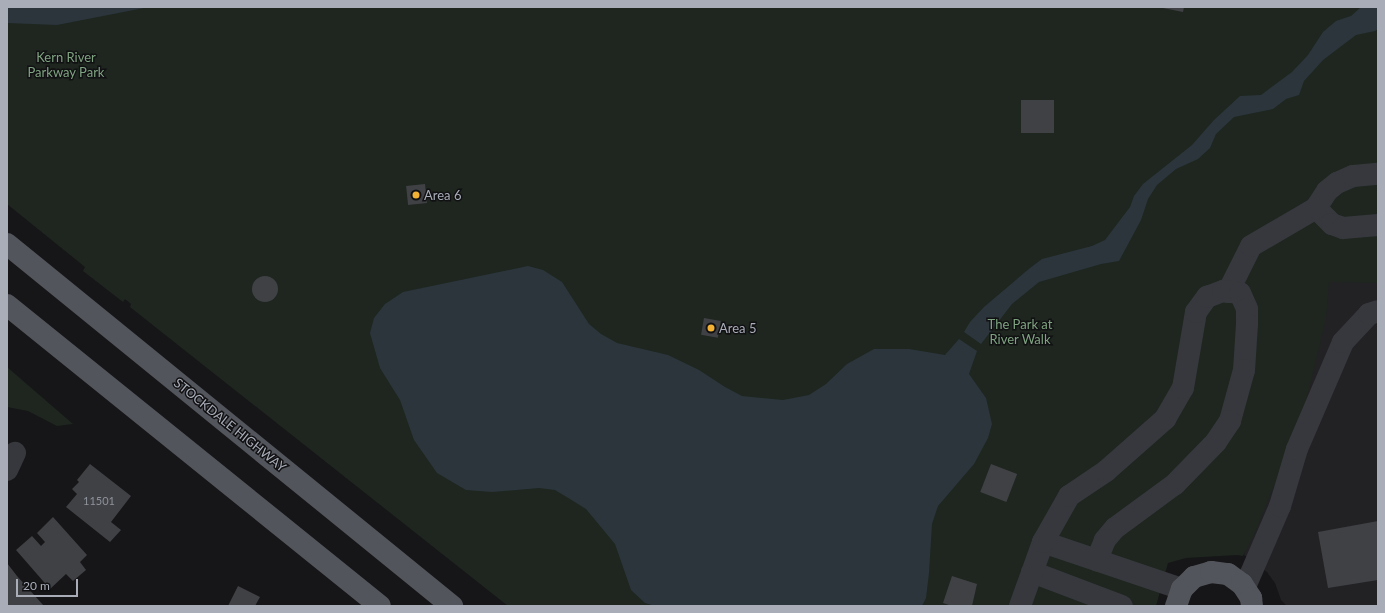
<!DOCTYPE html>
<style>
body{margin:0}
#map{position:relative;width:1385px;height:613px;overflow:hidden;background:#161618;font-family:Lato,sans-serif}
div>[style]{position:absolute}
.built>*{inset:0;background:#222225}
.green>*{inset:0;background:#1e261f}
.water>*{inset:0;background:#2c353c}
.building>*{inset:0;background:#404145;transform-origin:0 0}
.round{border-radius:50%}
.minor>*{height:22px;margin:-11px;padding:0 11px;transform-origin:11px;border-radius:11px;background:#37383d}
.major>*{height:22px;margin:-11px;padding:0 11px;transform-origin:11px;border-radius:11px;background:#53555c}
.dots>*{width:11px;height:11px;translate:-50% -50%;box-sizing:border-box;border:2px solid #111113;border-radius:50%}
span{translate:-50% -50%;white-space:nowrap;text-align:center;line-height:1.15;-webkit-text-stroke:3px #111113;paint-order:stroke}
.number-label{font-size:11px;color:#8e929b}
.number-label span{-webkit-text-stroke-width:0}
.park-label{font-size:13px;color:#7fa381}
.poi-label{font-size:13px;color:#a8adb8}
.left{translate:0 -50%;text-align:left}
.street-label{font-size:13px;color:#a8adb8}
.frame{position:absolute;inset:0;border:8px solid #a8adb8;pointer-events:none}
.scale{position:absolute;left:16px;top:579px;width:62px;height:18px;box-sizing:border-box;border:2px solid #a8adb8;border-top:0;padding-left:5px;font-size:12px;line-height:14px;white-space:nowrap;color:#a8adb8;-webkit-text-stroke:3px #111113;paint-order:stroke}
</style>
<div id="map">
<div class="built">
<div style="clip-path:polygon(1325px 278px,1378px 279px,1378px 606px,1287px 606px,1281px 600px,1275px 583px,1267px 572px,1244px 555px)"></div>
</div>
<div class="green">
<div style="clip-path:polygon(7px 7px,1378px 7px,1378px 283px,1329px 282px,1326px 319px,1303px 414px,1254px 535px,1243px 556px,1237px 555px,1186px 558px,1168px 563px,1156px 606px,508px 606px,130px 307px,131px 304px,125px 299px,123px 302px,83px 271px,85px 267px,7px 204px)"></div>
<div style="clip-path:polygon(7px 367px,73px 424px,57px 426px,28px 411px,7px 407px)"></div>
</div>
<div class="water">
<div style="clip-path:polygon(7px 7px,149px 7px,57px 25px,7px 23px)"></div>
<div style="clip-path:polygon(1361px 7px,1378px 7px,1378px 29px,1375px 31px,1356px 35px,1323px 60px,1304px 81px,1299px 95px,1286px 99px,1273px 109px,1234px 117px,1216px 134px,1210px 148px,1198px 159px,1176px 169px,1157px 185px,1148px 199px,1141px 220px,1119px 261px,1101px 264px,1039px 282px,1012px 304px,981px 344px,964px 332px,970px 322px,984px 307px,1030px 268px,1042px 259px,1092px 246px,1105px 240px,1130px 207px,1134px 196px,1143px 184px,1192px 145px,1214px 120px,1240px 96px,1261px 95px,1292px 72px,1308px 55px,1323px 32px,1336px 21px,1351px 16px)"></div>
<div style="clip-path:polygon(528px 266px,543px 270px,562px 282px,589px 324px,601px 334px,617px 343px,668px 355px,699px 370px,725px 387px,742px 396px,783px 400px,809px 395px,826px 384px,847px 364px,874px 349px,909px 349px,945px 355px,959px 339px,977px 351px,969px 374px,986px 398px,992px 424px,988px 438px,974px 464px,938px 506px,932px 524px,929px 573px,926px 598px,922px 606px,655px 606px,645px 603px,631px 590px,615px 544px,586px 509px,570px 499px,555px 490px,539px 488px,492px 492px,466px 490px,437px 473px,414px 440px,400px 400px,380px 368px,370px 333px,374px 318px,385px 304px,403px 292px)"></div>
</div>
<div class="building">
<div style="clip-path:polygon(1158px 7px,1184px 7px,1183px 12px)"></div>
<div style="left:1021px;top:100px;width:33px;height:33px"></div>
<div style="left:425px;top:184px;width:19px;height:19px;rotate:84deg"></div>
<div class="round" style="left:252px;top:276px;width:26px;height:26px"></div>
<div style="left:704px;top:318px;width:17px;height:17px;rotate:10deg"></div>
<div style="clip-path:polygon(90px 464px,131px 496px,111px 522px,121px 530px,110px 542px,66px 507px,77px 494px,72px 489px,79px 482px,77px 480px)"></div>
<div style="left:991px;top:464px;width:28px;height:30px;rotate:21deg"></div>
<div style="clip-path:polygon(53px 517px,87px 555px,80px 562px,86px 570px,73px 581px,66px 574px,50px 589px,16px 550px,32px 536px,41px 546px,45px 542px,37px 533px)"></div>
<div style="clip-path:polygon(1378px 521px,1378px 580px,1328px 588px,1318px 532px)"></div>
<div style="clip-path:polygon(7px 563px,17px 576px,44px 606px,7px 606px)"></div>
<div style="clip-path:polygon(952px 576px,977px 584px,972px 606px,952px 606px,943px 603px)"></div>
<div style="clip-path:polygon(238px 586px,260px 597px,255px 606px,228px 606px)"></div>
</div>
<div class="minor">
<div style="left:1316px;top:208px;width:23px;rotate:45deg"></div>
<div style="left:1332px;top:224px;width:12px;rotate:20deg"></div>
<div style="left:1343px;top:228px;width:35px;rotate:-5deg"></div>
<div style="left:1228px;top:292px;width:51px;rotate:-63.4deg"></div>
<div style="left:1251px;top:246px;width:75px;rotate:-30.3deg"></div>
<div style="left:1316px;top:208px;width:20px;rotate:-57deg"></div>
<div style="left:1327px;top:191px;width:13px;rotate:-39deg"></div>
<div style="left:1337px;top:183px;width:17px;rotate:-24deg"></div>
<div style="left:1353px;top:176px;width:25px;rotate:-5deg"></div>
<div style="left:7px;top:470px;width:19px;rotate:-65deg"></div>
<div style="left:1043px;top:542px;width:147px;rotate:18.7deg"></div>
<div style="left:1032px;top:572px;width:96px;rotate:20.7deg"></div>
<div style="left:1245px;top:587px;width:88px;rotate:-66.6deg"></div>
<div style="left:1280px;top:506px;width:59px;rotate:-73.4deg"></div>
<div style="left:1297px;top:449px;width:116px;rotate:-66.7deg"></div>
<div style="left:1343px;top:342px;width:38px;rotate:-47deg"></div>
<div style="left:1369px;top:314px;width:9px;rotate:-18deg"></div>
<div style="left:1020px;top:606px;width:68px;rotate:-70.2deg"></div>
<div style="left:1043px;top:542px;width:53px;rotate:-60.5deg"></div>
<div style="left:1069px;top:496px;width:45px;rotate:-34deg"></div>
<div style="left:1106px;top:471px;width:79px;rotate:-41.4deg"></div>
<div style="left:1165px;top:419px;width:36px;rotate:-60deg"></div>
<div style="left:1183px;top:388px;width:77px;rotate:-80.3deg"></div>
<div style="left:1196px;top:312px;width:19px;rotate:-54deg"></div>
<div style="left:1207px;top:297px;width:17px;rotate:-21deg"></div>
<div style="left:1223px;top:291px;width:17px;rotate:7deg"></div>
<div style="left:1240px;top:293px;width:17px;rotate:66deg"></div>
<div style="left:1247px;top:309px;width:15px;rotate:90deg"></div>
<div style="left:1247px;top:324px;width:46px;rotate:93.7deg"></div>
<div style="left:1244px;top:370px;width:53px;rotate:105.4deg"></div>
<div style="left:1230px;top:421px;width:25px;rotate:124deg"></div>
<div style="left:1216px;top:442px;width:59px;rotate:134.3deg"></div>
<div style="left:1175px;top:484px;width:74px;rotate:143.7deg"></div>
<div style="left:1115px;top:528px;width:16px;rotate:130deg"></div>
<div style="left:1105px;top:540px;width:22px;rotate:112deg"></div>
</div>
<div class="major">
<div style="left:7px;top:244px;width:574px;rotate:39.13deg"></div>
<div style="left:7px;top:305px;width:479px;rotate:38.9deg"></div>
<div style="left:1176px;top:606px;width:18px;rotate:-71deg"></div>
<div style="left:1182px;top:589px;width:17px;rotate:-45deg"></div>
<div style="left:1194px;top:577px;width:18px;rotate:-16deg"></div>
<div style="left:1211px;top:572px;width:17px;rotate:7deg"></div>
<div style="left:1228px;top:574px;width:17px;rotate:36deg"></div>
<div style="left:1242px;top:584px;width:17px;rotate:57deg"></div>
<div style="left:1251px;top:598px;width:8px;rotate:83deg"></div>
</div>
<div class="dots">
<div style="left:416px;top:195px;background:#f2b134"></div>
<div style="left:711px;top:328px;background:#f2b134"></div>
</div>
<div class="number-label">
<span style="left:99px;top:501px">11501</span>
</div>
<div class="park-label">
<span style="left:66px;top:65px">Kern River<br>Parkway Park</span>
<span style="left:1020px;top:332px">The Park at<br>River Walk</span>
</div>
<div class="poi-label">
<span class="left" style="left:424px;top:195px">Area 6</span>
<span class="left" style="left:719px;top:328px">Area 5</span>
</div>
<div class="street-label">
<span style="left:230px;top:425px;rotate:39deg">STOCKDALE HIGHWAY</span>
</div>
<div class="frame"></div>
<div class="scale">20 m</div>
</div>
